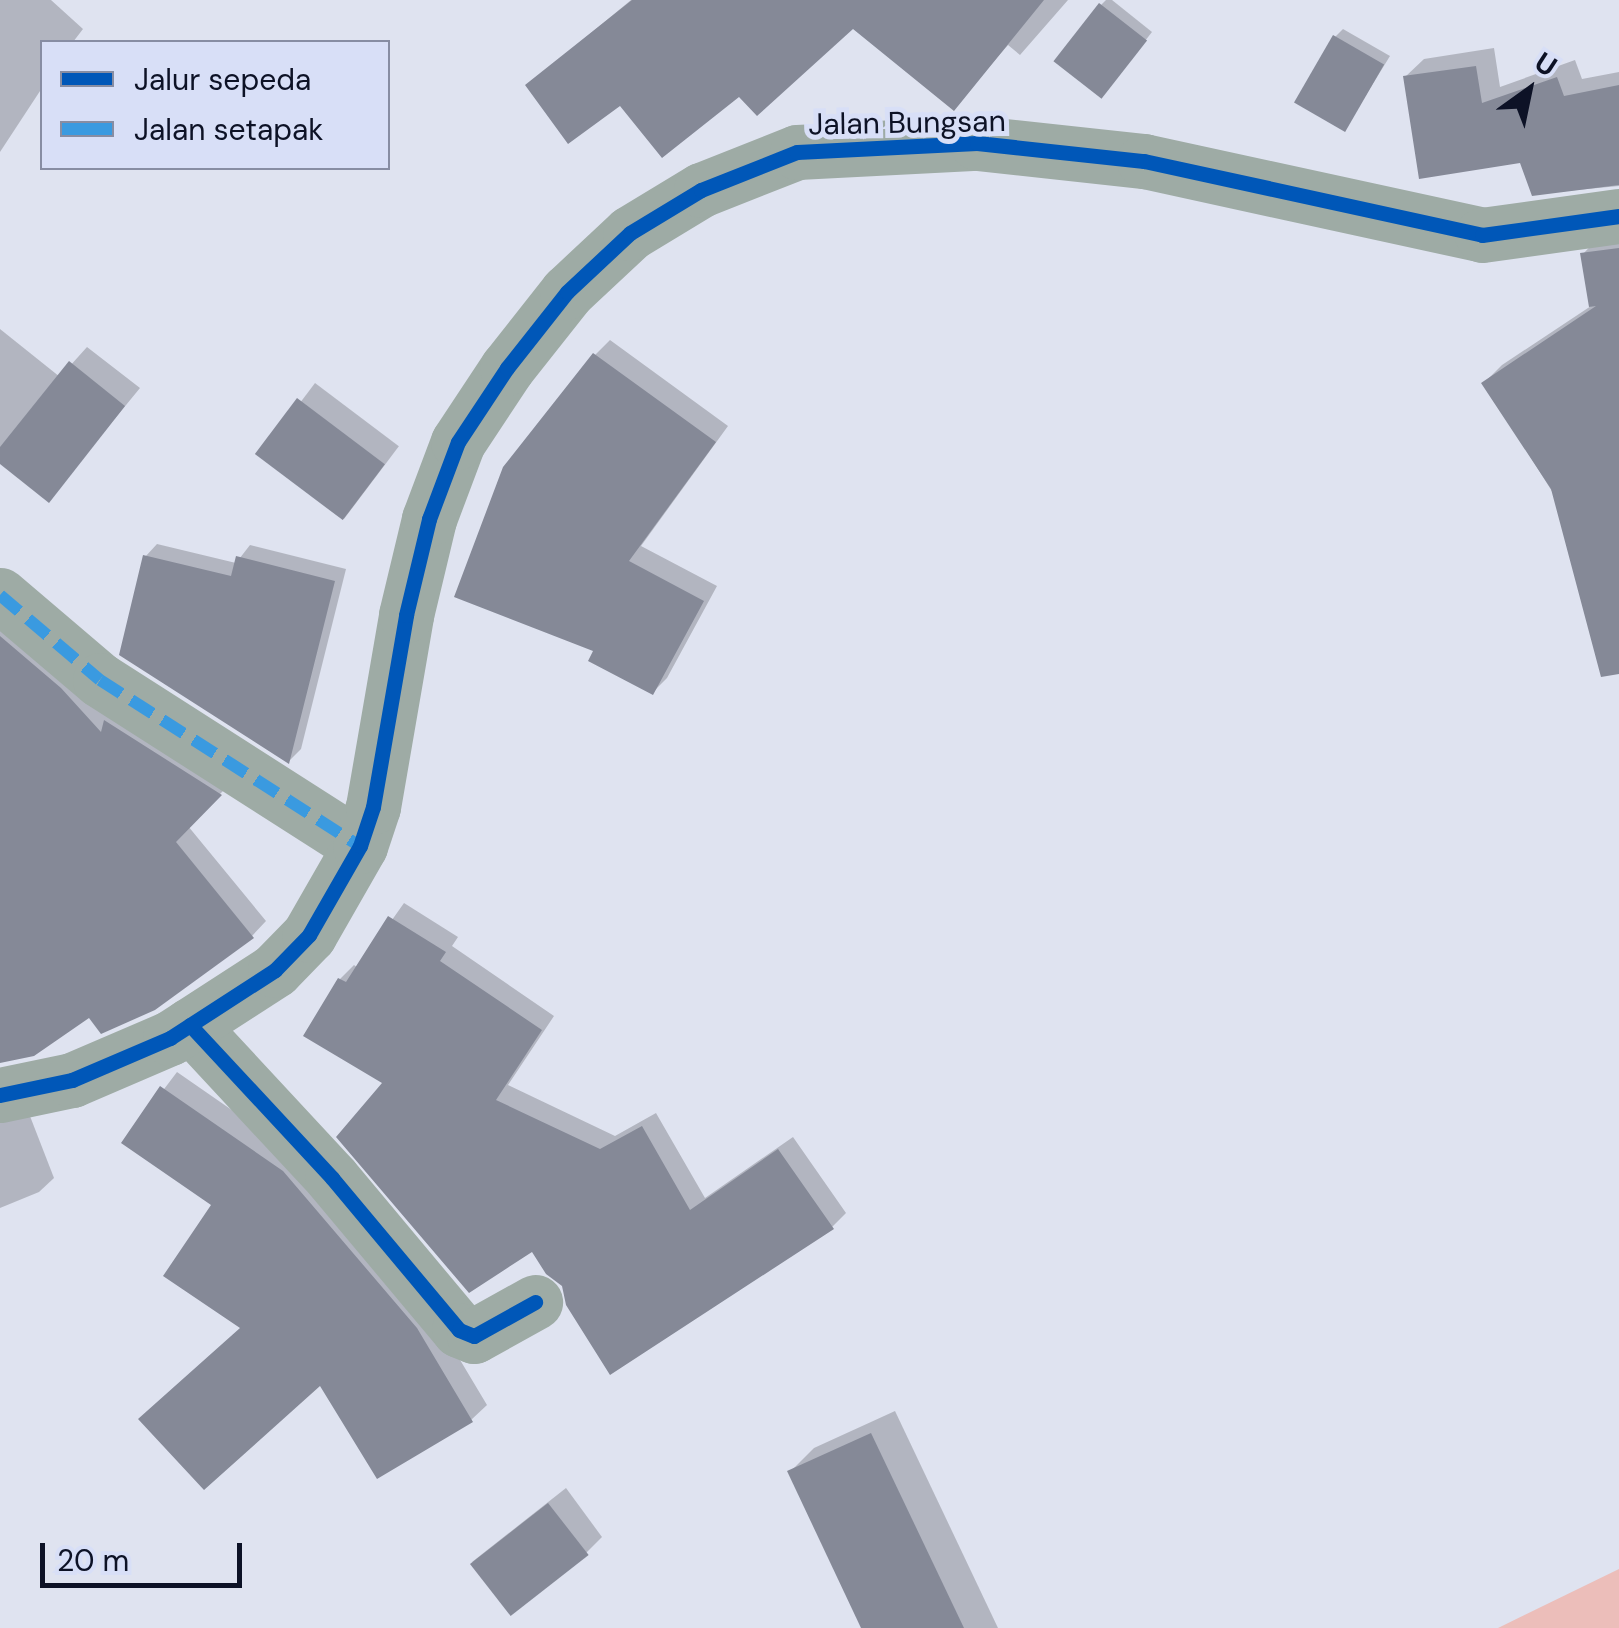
<!DOCTYPE html>
<style>
body{margin:0}
#map{position:relative;width:1619px;height:1628px;overflow:hidden;background:#dfe3f0;font-family:"DM Sans",sans-serif}
div>[style]{position:absolute}
.green>*{inset:0;background:#ecbeba}
.shadow>*{inset:0;background:#0003;transform-origin:0 0}
.building>*{inset:0;background:#858997;transform-origin:0 0}
.minor>*{height:55px;margin:-27.5px;padding:0 27.5px;transform-origin:27.5px;border-radius:27.5px;background:#9eaba5}
.quiet>*{height:12px;margin-top:-6px;transform-origin:0;background:repeating-linear-gradient(90deg,#3a9ae0 0 25px,transparent 0 37px)}
.cycleway>*{height:15px;margin:-7.5px;padding:0 7.5px;transform-origin:7.5px;border-radius:7.5px;background:#0057b8}
span{translate:-50% -50%;white-space:nowrap;text-align:center;line-height:1.15;-webkit-text-stroke:10px #d8dff7;paint-order:stroke}
.street-label{font-size:30px;color:#0d1226}
.legend{position:absolute;left:40px;top:40px;width:350px;height:130px;box-sizing:border-box;background:#d8dff7;border:2px solid #878da3;margin:0;padding:12px 18px;list-style:none;font-size:30px;color:#0d1226}
.legend li{display:flex;align-items:center;gap:20px;height:50px}
.legend b{width:50px;border:2px solid #878da3}
.north{position:absolute;left:1479px;top:40px;width:100px;height:100px;-webkit-text-stroke:8px #d8dff7;paint-order:stroke;rotate:33deg;font-size:28px;font-weight:700;line-height:40px;text-align:center;color:#0d1226}
.north::after{content:'';display:block;margin:auto;width:35px;height:45px;background:#0d1226;clip-path:polygon(50% 0,100% 100%,50% 72%,0 100%)}
.scale{position:absolute;left:40px;top:1543px;width:202px;height:45px;box-sizing:border-box;border:5px solid #0d1226;border-top:0;padding-left:12px;font-size:30px;line-height:35px;white-space:nowrap;color:#0d1226;-webkit-text-stroke:8px #d8dff7;paint-order:stroke}
</style>
<div id="map">
<div class="green">
<div style="clip-path:polygon(1619px 1569px,1619px 1628px,1498px 1628px)"></div>
</div>
<div class="shadow">
<div style="clip-path:polygon(0 0,51px 0,83px 29px,73px 42px,42px 42px,42px 88px,0 152px)"></div>
<div style="clip-path:polygon(631px 0,1068px 0,1020px 55px,1008px 45px,954px 108px,852px 26px,739px 93px,620px 102px,528px 85px)"></div>
<div style="clip-path:polygon(1106px 0,1112px 0,1152px 32px,1108px 88px,1101px 5px)"></div>
<div style="clip-path:polygon(1343px 29px,1390px 56px,1345px 129px,1335px 37px)"></div>
<div style="clip-path:polygon(1494px 48px,1500px 87px,1575px 60px,1582px 79px,1619px 72px,1619px 186px,1534px 194px,1521px 160px,1405px 77px,1424px 59px)"></div>
<div style="clip-path:polygon(1619px 233px,1619px 598px,1484px 383px,1502px 365px,1591px 306px,1583px 254px,1601px 235px)"></div>
<div style="clip-path:polygon(0 329px,60px 377px,87px 347px,140px 388px,49px 499px,0 461px)"></div>
<div style="clip-path:polygon(610px 340px,728px 426px,641px 546px,717px 586px,667px 678px,653px 692px,596px 650px,595px 355px)"></div>
<div style="left:315px;top:383px;width:105px;height:91px;rotate:37deg"></div>
<div style="clip-path:polygon(157px 544px,236px 563px,250px 545px,346px 569px,301px 749px,289px 761px,145px 557px)"></div>
<div style="clip-path:polygon(0 610px,234px 780px,188px 826px,266px 921px,252px 936px,0 1056px)"></div>
<div style="clip-path:polygon(404px 903px,458px 937px,452px 946px,554px 1016px,508px 1085px,615px 1136px,656px 1113px,705px 1198px,793px 1137px,846px 1213px,832px 1227px,564px 1285px,386px 1082px,340px 979px,354px 965px,358px 968px)"></div>
<div style="clip-path:polygon(177px 1072px,298px 1156px,432px 1313px,487px 1405px,471px 1420px,321px 1382px,243px 1327px,215px 1205px,124px 1142px)"></div>
<div style="clip-path:polygon(0 1108px,28px 1111px,54px 1178px,39px 1192px,0 1208px)"></div>
<div style="clip-path:polygon(895px 1411px,998px 1628px,864px 1628px,790px 1472px,814px 1448px)"></div>
<div style="clip-path:polygon(566px 1488px,602px 1537px,586px 1553px,472px 1562px)"></div>
</div>
<div class="building">
<div style="clip-path:polygon(632px 0,1044px 0,954px 111px,853px 29px,757px 116px,739px 97px,662px 158px,620px 106px,568px 144px,525px 85px)"></div>
<div style="left:1099px;top:3px;width:61px;height:74px;rotate:38deg"></div>
<div style="left:1333px;top:35px;width:59px;height:78px;rotate:30deg"></div>
<div style="clip-path:polygon(1476px 66px,1482px 103px,1557px 77px,1564px 96px,1619px 85px,1619px 185px,1532px 196px,1520px 163px,1419px 179px,1403px 76px)"></div>
<div style="clip-path:polygon(1619px 248px,1619px 674px,1601px 677px,1551px 489px,1481px 383px,1596px 306px,1589px 307px,1580px 253px)"></div>
<div style="clip-path:polygon(593px 353px,716px 442px,629px 561px,704px 601px,653px 695px,588px 661px,593px 651px,454px 597px,503px 467px)"></div>
<div style="clip-path:polygon(69px 361px,125px 406px,49px 503px,0 464px,0 447px)"></div>
<div style="left:297px;top:398px;width:110px;height:70px;rotate:37deg"></div>
<div style="clip-path:polygon(143px 555px,231px 576px,236px 556px,335px 581px,289px 764px,119px 655px)"></div>
<div style="clip-path:polygon(0 636px,61px 688px,101px 732px,104px 720px,222px 795px,176px 842px,254px 938px,155px 1010px,101px 1034px,89px 1018px,34px 1056px,0 1063px)"></div>
<div style="clip-path:polygon(388px 916px,446px 952px,440px 961px,542px 1030px,496px 1100px,600px 1149px,642px 1126px,690px 1210px,778px 1149px,834px 1229px,610px 1375px,566px 1305px,562px 1286px,546px 1274px,532px 1252px,469px 1293px,336px 1137px,382px 1083px,303px 1036px,338px 978px,346px 982px)"></div>
<div style="clip-path:polygon(160px 1086px,283px 1171px,417px 1328px,473px 1422px,377px 1479px,320px 1386px,204px 1490px,138px 1419px,240px 1328px,163px 1276px,211px 1205px,121px 1143px)"></div>
<div style="clip-path:polygon(871px 1433px,964px 1628px,861px 1628px,787px 1471px)"></div>
<div style="left:548px;top:1503px;width:66px;height:99px;rotate:52deg"></div>
</div>
<div class="minor">
<div style="left:0;top:595px;width:131px;rotate:40.4deg"></div>
<div style="left:100px;top:680px;width:308px;rotate:32.6deg"></div>
<div style="left:190px;top:1025px;width:209px;rotate:47.1deg"></div>
<div style="left:332px;top:1178px;width:198px;rotate:50.1deg"></div>
<div style="left:459px;top:1330px;width:16px;rotate:22deg"></div>
<div style="left:474px;top:1336px;width:70px;rotate:-29.1deg"></div>
<div style="left:0;top:1095px;width:74px;rotate:-11.8deg"></div>
<div style="left:72px;top:1080px;width:107px;rotate:-23.2deg"></div>
<div style="left:170px;top:1038px;width:125px;rotate:-32.9deg"></div>
<div style="left:275px;top:970px;width:49px;rotate:-45.8deg"></div>
<div style="left:309px;top:935px;width:103px;rotate:-60.2deg"></div>
<div style="left:360px;top:846px;width:41px;rotate:-71.6deg"></div>
<div style="left:373px;top:807px;width:195px;rotate:-80.2deg"></div>
<div style="left:406px;top:615px;width:99px;rotate:-76.5deg"></div>
<div style="left:429px;top:519px;width:82px;rotate:-69.4deg"></div>
<div style="left:458px;top:442px;width:89px;rotate:-56.5deg"></div>
<div style="left:507px;top:368px;width:97px;rotate:-51.7deg"></div>
<div style="left:567px;top:292px;width:86px;rotate:-43.1deg"></div>
<div style="left:630px;top:233px;width:83px;rotate:-31.2deg"></div>
<div style="left:701px;top:190px;width:103px;rotate:-21.6deg"></div>
<div style="left:797px;top:152px;width:180px;rotate:-2.9deg"></div>
<div style="left:977px;top:143px;width:168px;rotate:6.2deg"></div>
<div style="left:1144px;top:161px;width:346px;rotate:12.3deg"></div>
<div style="left:1482px;top:235px;width:138px;rotate:-7.9deg"></div>
</div>
<div class="quiet">
<div style="left:0;top:595px;width:131px;rotate:40.4deg"></div>
<div style="left:100px;top:680px;width:308px;rotate:32.6deg"></div>
</div>
<div class="cycleway">
<div style="left:190px;top:1025px;width:209px;rotate:47.1deg"></div>
<div style="left:332px;top:1178px;width:198px;rotate:50.1deg"></div>
<div style="left:459px;top:1330px;width:16px;rotate:22deg"></div>
<div style="left:474px;top:1336px;width:70px;rotate:-29.1deg"></div>
<div style="left:0;top:1095px;width:74px;rotate:-11.8deg"></div>
<div style="left:72px;top:1080px;width:107px;rotate:-23.2deg"></div>
<div style="left:170px;top:1038px;width:125px;rotate:-32.9deg"></div>
<div style="left:275px;top:970px;width:49px;rotate:-45.8deg"></div>
<div style="left:309px;top:935px;width:103px;rotate:-60.2deg"></div>
<div style="left:360px;top:846px;width:41px;rotate:-71.6deg"></div>
<div style="left:373px;top:807px;width:195px;rotate:-80.2deg"></div>
<div style="left:406px;top:615px;width:99px;rotate:-76.5deg"></div>
<div style="left:429px;top:519px;width:82px;rotate:-69.4deg"></div>
<div style="left:458px;top:442px;width:89px;rotate:-56.5deg"></div>
<div style="left:507px;top:368px;width:97px;rotate:-51.7deg"></div>
<div style="left:567px;top:292px;width:86px;rotate:-43.1deg"></div>
<div style="left:630px;top:233px;width:83px;rotate:-31.2deg"></div>
<div style="left:701px;top:190px;width:103px;rotate:-21.6deg"></div>
<div style="left:797px;top:152px;width:180px;rotate:-2.9deg"></div>
<div style="left:977px;top:143px;width:168px;rotate:6.2deg"></div>
<div style="left:1144px;top:161px;width:346px;rotate:12.3deg"></div>
<div style="left:1482px;top:235px;width:138px;rotate:-7.9deg"></div>
</div>
<div class="street-label">
<span style="left:907px;top:123px;rotate:-1deg">Jalan Bungsan</span>
</div>
<ul class="legend">
<li><b style="height:12px;background:#0057b8"></b>Jalur sepeda</li>
<li><b style="height:12px;background:#3a9ae0"></b>Jalan setapak</li>
</ul>
<div class="north">U</div>
<div class="scale">20 m</div>
</div>
